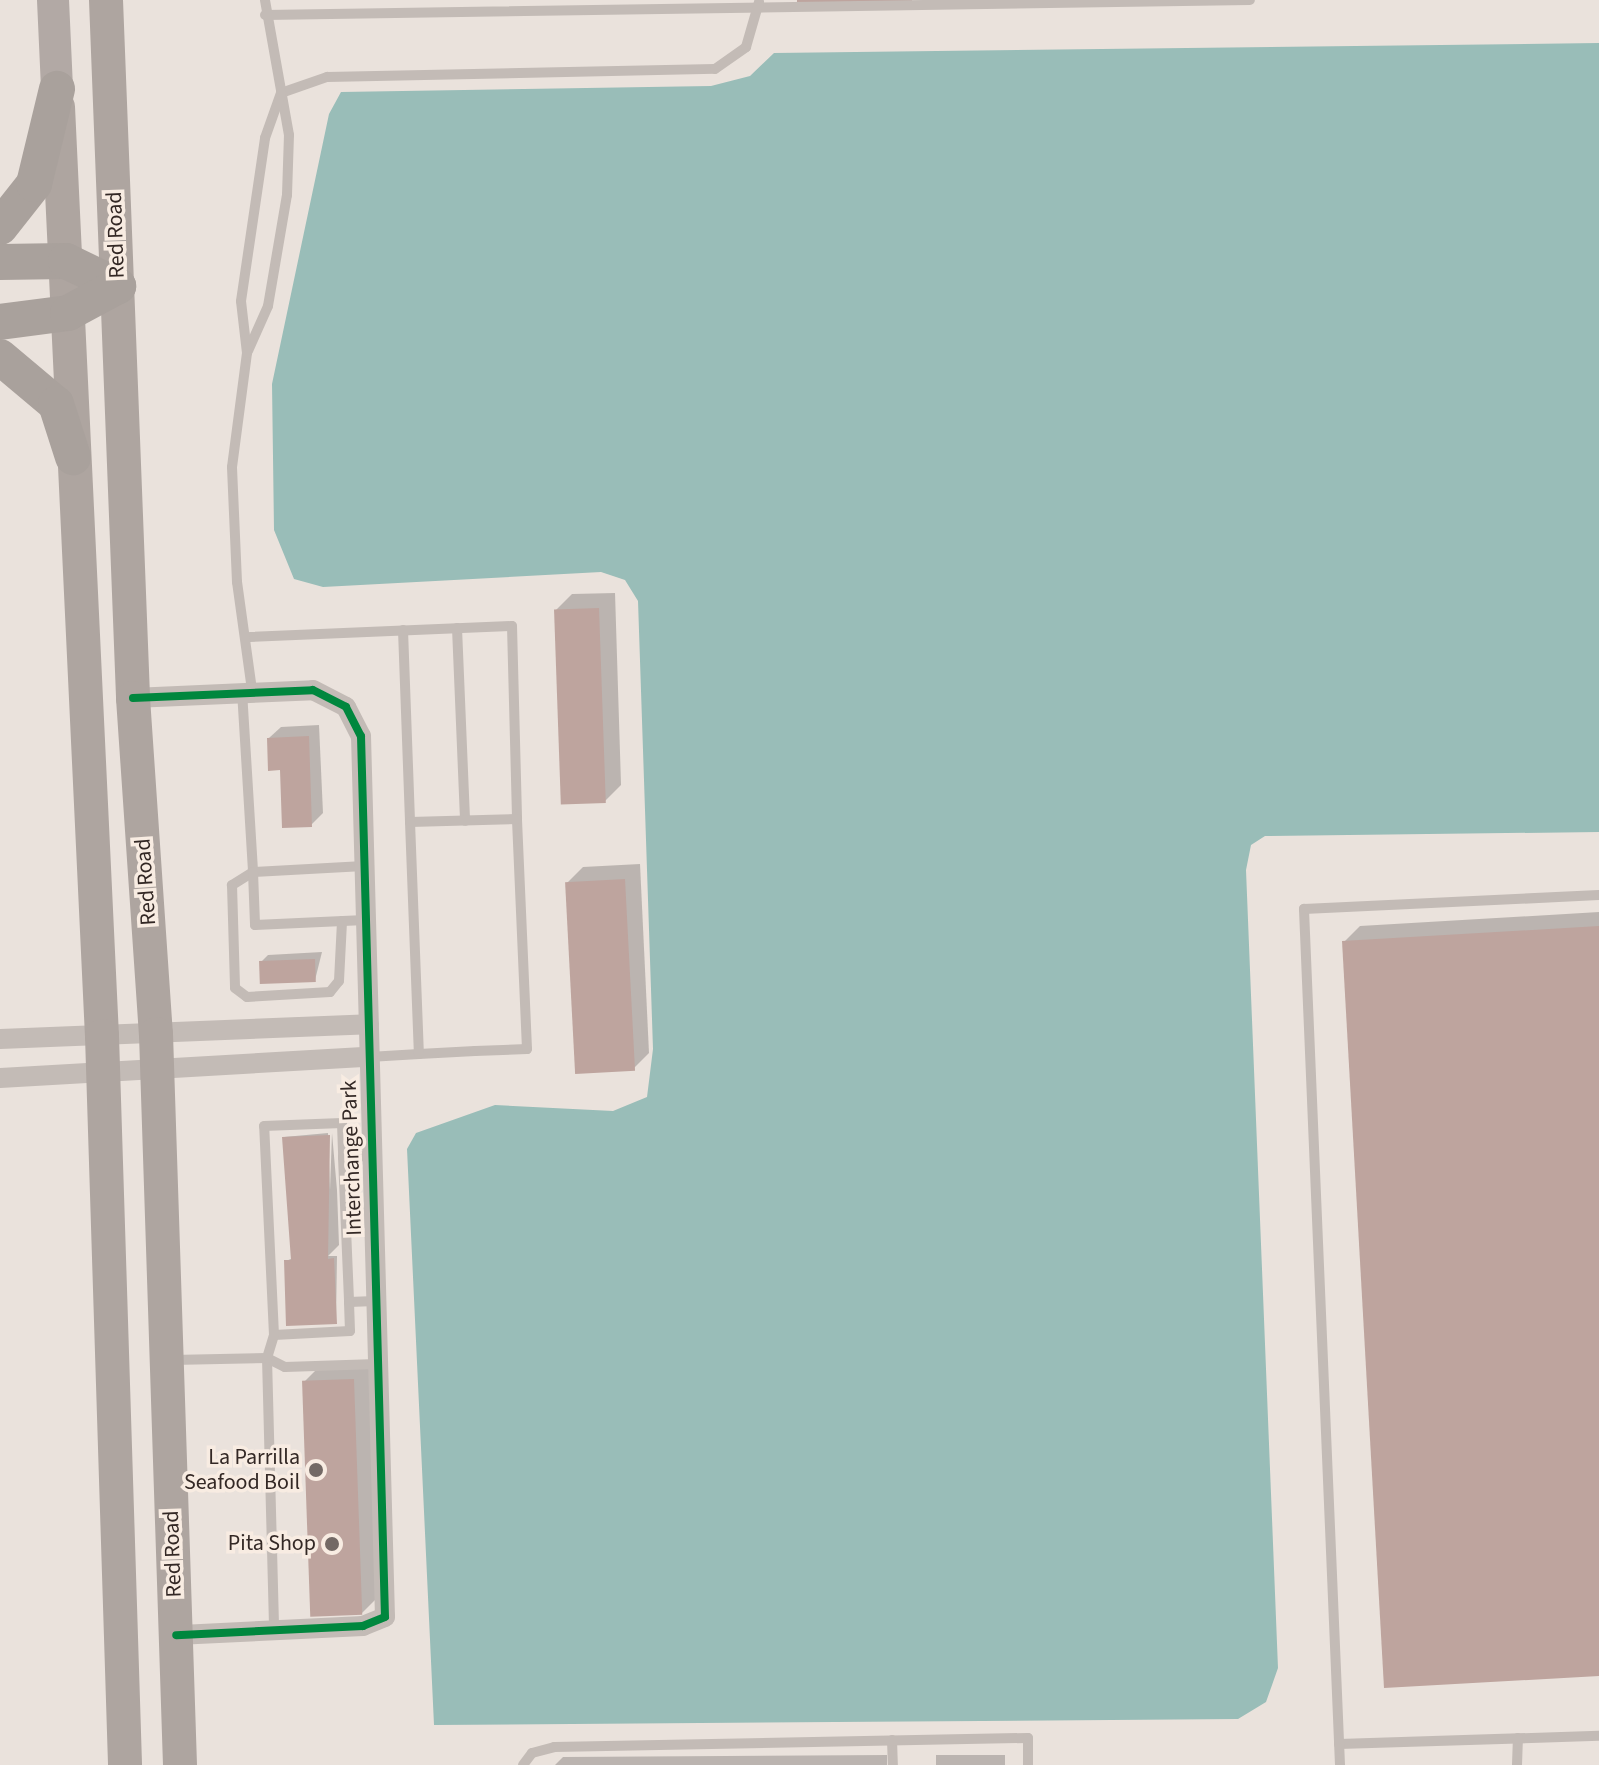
<!DOCTYPE html>
<style>
body{margin:0}
#map{position:relative;width:1599px;height:1765px;overflow:hidden;background:#eae2dc;font-family:"Source Sans 3",sans-serif}
div>[style]{position:absolute}
.water>*{inset:0;background:#99bdb8}
.shadow>*{inset:0;background:#0003;transform-origin:0 0}
.building>*{inset:0;background:#bea49e;transform-origin:0 0}
.service>*{height:10px;margin:-5px;padding:0 5px;transform-origin:5px;border-radius:5px;background:#c3bbb6}
.minor>*{height:20px;margin:-10px;padding:0 10px;transform-origin:10px;border-radius:10px;background:#c3bbb6}
.primary>*{height:32px;margin:-16px;padding:0 16px;transform-origin:16px;border-radius:16px;background:#b2a9a5}
.trunk>*{height:34px;margin:-17px;padding:0 17px;transform-origin:17px;border-radius:17px;background:#aea5a0}
.motorway>*{height:36px;margin:-18px;padding:0 18px;transform-origin:18px;border-radius:18px;background:#a9a19c}
.cycleway>*{height:8px;margin:-4px;padding:0 4px;transform-origin:4px;border-radius:4px;background:#00873e}
.dots>*{width:22px;height:22px;translate:-50% -50%;box-sizing:border-box;border:4px solid #f8ece2;border-radius:50%}
span{translate:-50% -50%;white-space:nowrap;text-align:center;line-height:1.15;-webkit-text-stroke:7px #f8ece2;paint-order:stroke}
.street-label{font-size:22px;color:#332825}
.poi-label{font-size:22px;color:#332825}
.right{translate:-100% -50%;text-align:right}
</style>
<div id="map">
<div class="water">
<div style="clip-path:polygon(1599px 43px,1599px 832px,1265px 836px,1251px 845px,1246px 870px,1278px 1668px,1266px 1702px,1238px 1719px,434px 1725px,407px 1149px,416px 1133px,495px 1105px,613px 1111px,647px 1097px,653px 1049px,638px 601px,625px 580px,601px 572px,323px 587px,294px 579px,274px 530px,272px 384px,329px 114px,341px 92px,711px 86px,750px 76px,774px 53px)"></div>
</div>
<div class="shadow">
<div style="clip-path:polygon(615px 593px,621px 785px,605px 801px,556px 610px,572px 594px)"></div>
<div style="clip-path:polygon(319px 725px,323px 813px,311px 825px,269px 738px,281px 727px)"></div>
<div style="clip-path:polygon(640px 864px,649px 1053px,633px 1069px,567px 883px,583px 867px)"></div>
<div style="clip-path:polygon(1599px 912px,1599px 1674px,1344px 942px,1360px 926px)"></div>
<div style="clip-path:polygon(322px 952px,315px 980px,261px 962px,268px 955px)"></div>
<div style="clip-path:polygon(328px 1133px,330px 1190px,332px 1133px,337px 1190px,339px 1245px,328px 1256px,337px 1256px,336px 1322px,286px 1261px,293px 1258px,284px 1137px)"></div>
<div style="clip-path:polygon(369px 1364px,378px 1597px,362px 1613px,304px 1382px,320px 1366px)"></div>
<div style="clip-path:polygon(887px 1755px,887px 1765px,555px 1765px,563px 1757px)"></div>
<div style="left:936px;top:1755px;width:69px;height:14px"></div>
</div>
<div class="building">
<div style="clip-path:polygon(797px 0,912px 0,912px 3px,797px 5px)"></div>
<div style="left:599px;top:608px;width:195px;height:45px;rotate:88deg"></div>
<div style="clip-path:polygon(309px 736px,312px 827px,282px 828px,280px 770px,268px 771px,267px 738px)"></div>
<div style="left:625px;top:879px;width:192px;height:60px;rotate:87deg"></div>
<div style="clip-path:polygon(1599px 926px,1599px 1676px,1384px 1688px,1342px 941px)"></div>
<div style="left:315px;top:959px;width:23px;height:56px;rotate:88deg"></div>
<div style="clip-path:polygon(330px 1135px,328px 1259px,334px 1258px,337px 1324px,286px 1326px,284px 1260px,291px 1260px,282px 1137px)"></div>
<div style="left:354px;top:1379px;width:236px;height:52px;rotate:88deg"></div>
</div>
<div class="service">
<div style="left:265px;top:15px;width:985px;rotate:-0.87deg"></div>
<div style="left:281px;top:93px;width:49px;rotate:-19.2deg"></div>
<div style="left:327px;top:77px;width:388px;rotate:-1.2deg"></div>
<div style="left:715px;top:69px;width:38px;rotate:-35deg"></div>
<div style="left:746px;top:47px;width:47px;rotate:-73.9deg"></div>
<div style="left:248px;top:351px;width:49px;rotate:-66deg"></div>
<div style="left:268px;top:306px;width:113px;rotate:-80.3deg"></div>
<div style="left:287px;top:195px;width:60px;rotate:-88.1deg"></div>
<div style="left:289px;top:135px;width:137px;rotate:-100.1deg"></div>
<div style="left:457px;top:628px;width:193px;rotate:87.6deg"></div>
<div style="left:403px;top:630px;width:192px;rotate:87.9deg"></div>
<div style="left:250px;top:637px;width:262px;rotate:-2.4deg"></div>
<div style="left:512px;top:626px;width:193px;rotate:88.5deg"></div>
<div style="left:252px;top:690px;width:109px;rotate:-97.9deg"></div>
<div style="left:237px;top:582px;width:115px;rotate:-92.5deg"></div>
<div style="left:232px;top:467px;width:115px;rotate:-82.5deg"></div>
<div style="left:247px;top:353px;width:52px;rotate:-96.6deg"></div>
<div style="left:241px;top:301px;width:165px;rotate:-81.6deg"></div>
<div style="left:265px;top:138px;width:48px;rotate:-70.4deg"></div>
<div style="left:242px;top:691px;width:181px;rotate:86.5deg"></div>
<div style="left:253px;top:872px;width:25px;rotate:148deg"></div>
<div style="left:232px;top:885px;width:103px;rotate:88.3deg"></div>
<div style="left:235px;top:988px;width:15px;rotate:37deg"></div>
<div style="left:247px;top:997px;width:83px;rotate:-3.4deg"></div>
<div style="left:330px;top:992px;width:14px;rotate:-51deg"></div>
<div style="left:339px;top:981px;width:60px;rotate:-87.1deg"></div>
<div style="left:364px;top:866px;width:111px;rotate:176.9deg"></div>
<div style="left:253px;top:872px;width:53px;rotate:87.8deg"></div>
<div style="left:255px;top:925px;width:110px;rotate:-2.6deg"></div>
<div style="left:369px;top:1057px;width:50px;rotate:-3.4deg"></div>
<div style="left:419px;top:1054px;width:56px;rotate:-3.1deg"></div>
<div style="left:475px;top:1051px;width:52px;rotate:-2.2deg"></div>
<div style="left:527px;top:1049px;width:230px;rotate:-92.5deg"></div>
<div style="left:517px;top:819px;width:107px;rotate:178.4deg"></div>
<div style="left:410px;top:822px;width:232px;rotate:87.8deg"></div>
<div style="left:343px;top:1157px;width:145px;rotate:87.6deg"></div>
<div style="left:349px;top:1302px;width:26px;rotate:-2deg"></div>
<div style="left:274px;top:1335px;width:76px;rotate:-3deg"></div>
<div style="left:350px;top:1331px;width:29px;rotate:-92deg"></div>
<div style="left:267px;top:1358px;width:272px;rotate:88.5deg"></div>
<div style="left:267px;top:1358px;width:20px;rotate:27deg"></div>
<div style="left:285px;top:1367px;width:92px;rotate:-1.9deg"></div>
<div style="left:172px;top:1360px;width:95px;rotate:-1.2deg"></div>
<div style="left:267px;top:1358px;width:24px;rotate:-73deg"></div>
<div style="left:274px;top:1335px;width:209px;rotate:-92.7deg"></div>
<div style="left:264px;top:1126px;width:78px;rotate:-2.2deg"></div>
<div style="left:342px;top:1123px;width:34px;rotate:88deg"></div>
<div style="left:343px;top:1157px;width:27px;rotate:-2deg"></div>
<div style="left:892px;top:1740px;width:25px;rotate:88deg"></div>
<div style="left:1339px;top:1744px;width:260px;rotate:-1.8deg"></div>
<div style="left:523px;top:1765px;width:15px;rotate:-53deg"></div>
<div style="left:532px;top:1753px;width:23px;rotate:-15deg"></div>
<div style="left:554px;top:1747px;width:474px;rotate:-1.1deg"></div>
<div style="left:1028px;top:1738px;width:27px;rotate:90deg"></div>
<div style="left:1340px;top:1765px;width:857px;rotate:-92.41deg"></div>
<div style="left:1304px;top:909px;width:295px;rotate:-2.7deg"></div>
<div style="left:1517px;top:1765px;width:27px;rotate:-88deg"></div>
</div>
<div class="minor">
<div style="left:133px;top:698px;width:180px;rotate:-2.5deg"></div>
<div style="left:313px;top:690px;width:37px;rotate:27deg"></div>
<div style="left:346px;top:707px;width:33px;rotate:63deg"></div>
<div style="left:361px;top:736px;width:881px;rotate:88.44deg"></div>
<div style="left:385px;top:1617px;width:24px;rotate:158deg"></div>
<div style="left:363px;top:1626px;width:187px;rotate:177.2deg"></div>
<div style="left:0;top:1039px;width:369px;rotate:-2.3deg"></div>
<div style="left:0;top:1078px;width:368px;rotate:-3.3deg"></div>
</div>
<div class="primary">
<div style="left:53px;top:0;width:89px;rotate:87.4deg"></div>
</div>
<div class="trunk">
<div style="left:106px;top:0;width:699px;rotate:87.78deg"></div>
<div style="left:133px;top:698px;width:337px;rotate:86.1deg"></div>
<div style="left:156px;top:1034px;width:731px;rotate:88.12deg"></div>
<div style="left:58px;top:107px;width:930px;rotate:87.29deg"></div>
<div style="left:102px;top:1036px;width:729px;rotate:88.19deg"></div>
</div>
<div class="motorway">
<div style="left:0;top:227px;width:55px;rotate:-51.7deg"></div>
<div style="left:34px;top:184px;width:98px;rotate:-76.4deg"></div>
<div style="left:0;top:262px;width:66px;rotate:-0.9deg"></div>
<div style="left:66px;top:261px;width:58px;rotate:25.7deg"></div>
<div style="left:0;top:322px;width:69px;rotate:-7.5deg"></div>
<div style="left:68px;top:313px;width:57px;rotate:-28.4deg"></div>
<div style="left:0;top:357px;width:73px;rotate:40deg"></div>
<div style="left:56px;top:404px;width:56px;rotate:72.2deg"></div>
</div>
<div class="cycleway">
<div style="left:133px;top:698px;width:180px;rotate:-2.5deg"></div>
<div style="left:313px;top:690px;width:37px;rotate:27deg"></div>
<div style="left:346px;top:707px;width:33px;rotate:63deg"></div>
<div style="left:361px;top:736px;width:881px;rotate:88.44deg"></div>
<div style="left:385px;top:1617px;width:24px;rotate:158deg"></div>
<div style="left:363px;top:1626px;width:187px;rotate:177.2deg"></div>
</div>
<div class="dots">
<div style="left:316px;top:1470px;background:#736965"></div>
<div style="left:332px;top:1544px;background:#736965"></div>
</div>
<div class="street-label">
<span style="left:116px;top:235px;rotate:-92deg">Red Road</span>
<span style="left:146px;top:882px;rotate:-94deg">Red Road</span>
<span style="left:352px;top:1158px;rotate:-92deg">Interchange Park</span>
<span style="left:173px;top:1554px;rotate:-92deg">Red Road</span>
</div>
<div class="poi-label">
<span class="right" style="left:300px;top:1470px">La Parrilla<br>Seafood Boil</span>
<span class="right" style="left:316px;top:1544px">Pita Shop</span>
</div>
</div>
